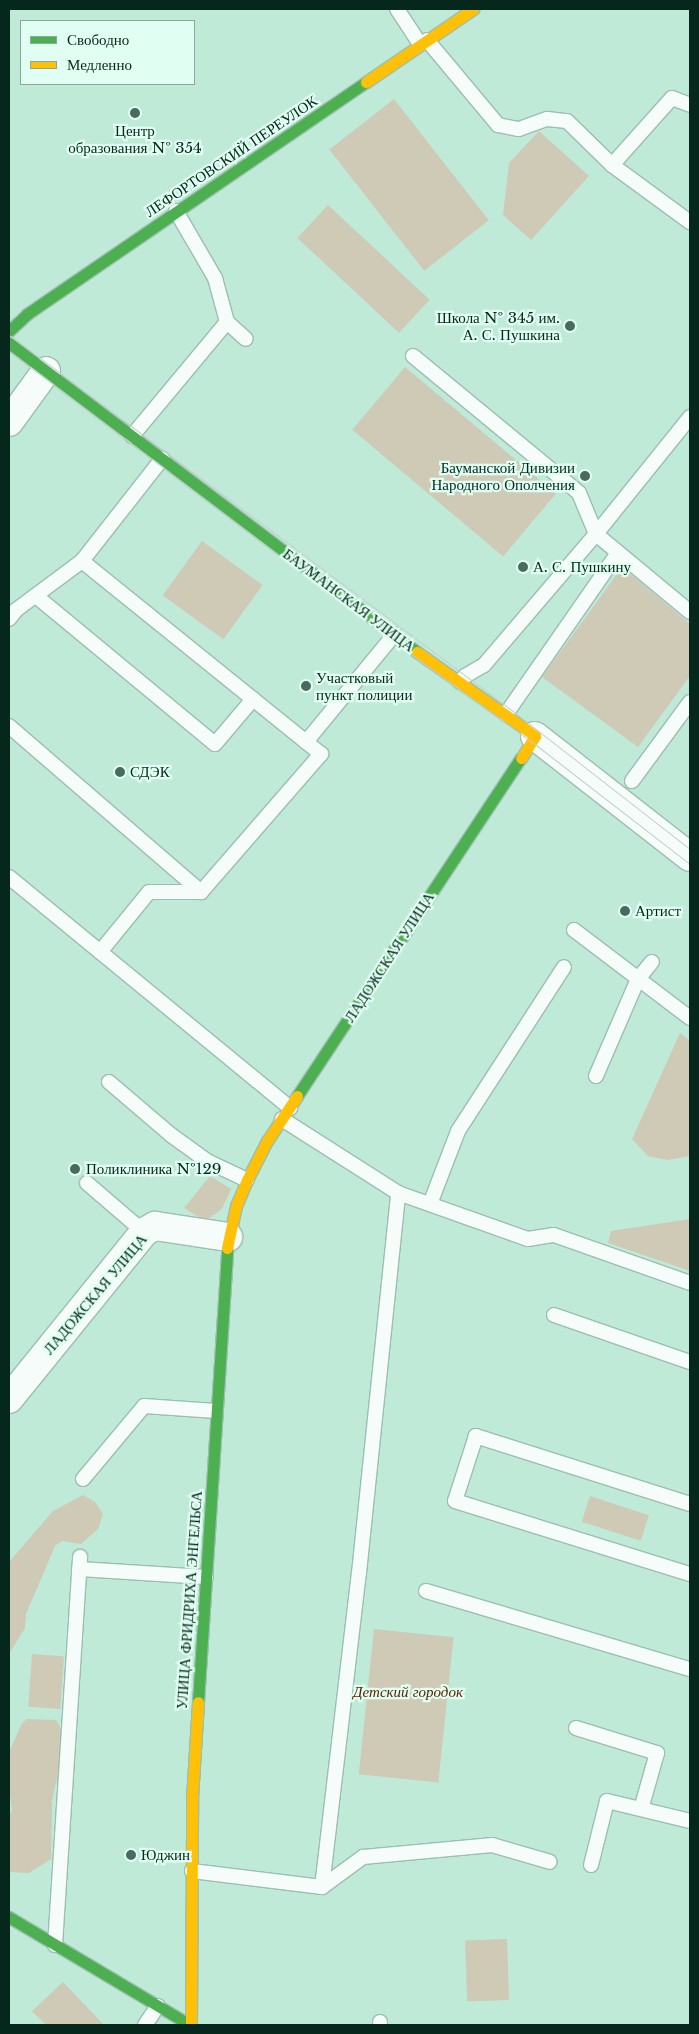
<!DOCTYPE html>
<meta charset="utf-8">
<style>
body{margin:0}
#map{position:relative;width:699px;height:2034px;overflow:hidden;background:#c0ead8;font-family:"Libre Baskerville",serif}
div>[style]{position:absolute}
.green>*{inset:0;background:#cecab6;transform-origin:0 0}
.roads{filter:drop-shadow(1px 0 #9cbeb0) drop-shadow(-1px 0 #9cbeb0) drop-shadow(0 1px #9cbeb0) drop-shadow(0 -1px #9cbeb0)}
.lane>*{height:14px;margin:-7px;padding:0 7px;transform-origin:7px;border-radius:7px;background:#f6fcf9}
.street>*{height:28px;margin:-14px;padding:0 14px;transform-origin:14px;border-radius:14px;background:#f6fcf9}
.fast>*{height:11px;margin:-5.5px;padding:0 5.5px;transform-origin:5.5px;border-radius:5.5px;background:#4caf50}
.slow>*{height:11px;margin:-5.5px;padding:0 5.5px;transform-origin:5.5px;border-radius:5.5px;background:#ffc107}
.tram>*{height:1px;margin:-0.5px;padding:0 0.5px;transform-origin:0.5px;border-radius:0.5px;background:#c2cfca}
.dots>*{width:14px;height:14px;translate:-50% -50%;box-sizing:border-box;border:2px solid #e0fef1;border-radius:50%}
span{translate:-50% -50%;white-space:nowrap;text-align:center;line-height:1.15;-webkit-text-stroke:4.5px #e0fef1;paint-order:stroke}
.poi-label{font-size:15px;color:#06271c}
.right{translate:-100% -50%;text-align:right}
.left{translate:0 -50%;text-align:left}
.street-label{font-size:15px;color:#06271c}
.park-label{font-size:15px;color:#5d2300;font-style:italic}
.frame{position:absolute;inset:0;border:10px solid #06271c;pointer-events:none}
.legend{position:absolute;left:20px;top:20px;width:175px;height:65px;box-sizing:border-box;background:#e0fef1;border:1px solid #89a89c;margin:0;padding:6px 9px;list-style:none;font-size:15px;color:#06271c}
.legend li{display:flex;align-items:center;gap:10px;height:25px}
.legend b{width:25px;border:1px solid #89a89c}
</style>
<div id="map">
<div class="green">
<div style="left:394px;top:99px;width:154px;height:82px;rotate:52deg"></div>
<div style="clip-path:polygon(539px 131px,589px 176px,531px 240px,503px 215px,509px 163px)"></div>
<div style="left:328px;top:205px;width:139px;height:45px;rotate:43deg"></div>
<div style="left:405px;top:367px;width:197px;height:82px;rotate:40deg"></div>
<div style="left:202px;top:541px;width:75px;height:67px;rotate:36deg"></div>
<div style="clip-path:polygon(622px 567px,690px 624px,690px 676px,638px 747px,542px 677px)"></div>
<div style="clip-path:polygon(680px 1033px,690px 1041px,690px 1156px,667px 1160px,648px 1156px,632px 1139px)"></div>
<div style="clip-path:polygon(210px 1176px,231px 1189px,222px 1209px,205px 1221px,184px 1208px)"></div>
<div style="clip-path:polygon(690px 1219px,690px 1271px,608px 1243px,611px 1231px)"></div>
<div style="clip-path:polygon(83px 1495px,95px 1502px,103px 1514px,98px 1529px,81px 1544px,62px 1541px,55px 1546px,26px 1614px,25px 1628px,9px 1654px,9px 1562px,53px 1511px)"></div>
<div style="left:590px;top:1496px;width:62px;height:27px;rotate:18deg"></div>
<div style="left:374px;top:1629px;width:80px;height:146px;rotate:6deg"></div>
<div style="left:32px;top:1654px;width:32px;height:53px;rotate:4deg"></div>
<div style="clip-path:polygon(27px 1719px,56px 1720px,66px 1737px,52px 1801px,51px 1859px,29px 1873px,9px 1872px,9px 1815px,12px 1811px,9px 1788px,9px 1752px,22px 1723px)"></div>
<div style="left:507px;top:1939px;width:61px;height:42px;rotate:88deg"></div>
<div style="clip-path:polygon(63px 1982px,104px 2025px,46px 2025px,32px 2011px)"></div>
</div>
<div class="roads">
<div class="lane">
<div style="left:397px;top:9px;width:42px;rotate:56.7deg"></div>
<div style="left:427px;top:40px;width:111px;rotate:50.1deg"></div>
<div style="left:498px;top:125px;width:21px;rotate:11deg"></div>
<div style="left:519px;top:129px;width:30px;rotate:-20deg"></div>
<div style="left:547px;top:119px;width:20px;rotate:6deg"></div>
<div style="left:567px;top:121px;width:63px;rotate:44.4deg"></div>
<div style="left:612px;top:165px;width:90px;rotate:-48.2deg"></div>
<div style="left:672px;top:98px;width:19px;rotate:21deg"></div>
<div style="left:612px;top:165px;width:97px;rotate:36.2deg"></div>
<div style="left:176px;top:211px;width:78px;rotate:59.8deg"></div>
<div style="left:215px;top:278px;width:46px;rotate:74.7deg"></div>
<div style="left:227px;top:322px;width:25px;rotate:42deg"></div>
<div style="left:413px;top:356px;width:215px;rotate:39.5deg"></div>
<div style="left:579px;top:493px;width:44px;rotate:67.5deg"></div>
<div style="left:596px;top:534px;width:122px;rotate:39.7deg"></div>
<div style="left:132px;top:436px;width:148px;rotate:-50.2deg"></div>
<div style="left:36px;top:596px;width:232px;rotate:39.6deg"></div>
<div style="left:215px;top:744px;width:59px;rotate:-49.8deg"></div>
<div style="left:9px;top:619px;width:11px;rotate:-52deg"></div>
<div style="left:16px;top:610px;width:82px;rotate:-36.6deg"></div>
<div style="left:460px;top:682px;width:8px;rotate:-50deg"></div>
<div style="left:465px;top:676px;width:22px;rotate:-30deg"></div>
<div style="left:484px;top:665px;width:172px;rotate:-49.5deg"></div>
<div style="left:596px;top:534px;width:150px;rotate:-51.2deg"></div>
<div style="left:506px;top:714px;width:196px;rotate:-55.2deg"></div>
<div style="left:9px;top:726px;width:254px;rotate:40.8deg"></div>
<div style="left:306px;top:742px;width:139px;rotate:-50.6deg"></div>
<div style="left:632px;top:781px;width:98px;rotate:-53.7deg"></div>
<div style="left:9px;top:877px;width:364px;rotate:39.4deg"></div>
<div style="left:574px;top:930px;width:146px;rotate:37.2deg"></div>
<div style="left:100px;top:952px;width:77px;rotate:-50.8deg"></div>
<div style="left:149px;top:892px;width:52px"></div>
<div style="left:201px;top:892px;width:183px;rotate:-49deg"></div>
<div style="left:321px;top:754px;width:307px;rotate:-141.1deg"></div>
<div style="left:82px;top:561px;width:130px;rotate:-51.9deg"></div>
<div style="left:596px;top:1076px;width:106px;rotate:-66.6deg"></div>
<div style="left:638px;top:979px;width:22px;rotate:-51deg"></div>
<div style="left:109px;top:1082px;width:82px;rotate:40.5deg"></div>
<div style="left:171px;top:1135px;width:44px;rotate:35.8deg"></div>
<div style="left:207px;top:1161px;width:44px;rotate:25.4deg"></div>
<div style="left:282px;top:1119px;width:138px;rotate:32.5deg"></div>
<div style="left:398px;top:1193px;width:138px;rotate:19.5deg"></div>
<div style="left:528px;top:1239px;width:26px;rotate:-9deg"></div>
<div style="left:554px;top:1235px;width:144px;rotate:19.4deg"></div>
<div style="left:87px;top:1183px;width:75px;rotate:40.7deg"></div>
<div style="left:430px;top:1204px;width:78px;rotate:-69deg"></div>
<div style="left:458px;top:1131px;width:195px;rotate:-57.1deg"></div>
<div style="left:554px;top:1315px;width:144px;rotate:19.1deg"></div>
<div style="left:83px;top:1479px;width:95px;rotate:-50.1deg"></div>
<div style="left:144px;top:1406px;width:72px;rotate:4deg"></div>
<div style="left:690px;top:1504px;width:225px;rotate:-162.4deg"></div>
<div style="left:476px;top:1436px;width:68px;rotate:107.9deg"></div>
<div style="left:455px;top:1501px;width:246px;rotate:17.3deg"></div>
<div style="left:79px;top:1569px;width:127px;rotate:3.6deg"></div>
<div style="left:426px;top:1591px;width:275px;rotate:16.5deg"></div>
<div style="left:576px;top:1728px;width:85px;rotate:17.2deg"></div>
<div style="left:657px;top:1753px;width:58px;rotate:105.9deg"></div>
<div style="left:591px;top:1865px;width:66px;rotate:-76deg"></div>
<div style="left:607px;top:1801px;width:85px;rotate:13.5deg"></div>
<div style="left:192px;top:1871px;width:131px;rotate:7deg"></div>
<div style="left:322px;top:1887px;width:51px;rotate:-36.2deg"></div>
<div style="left:363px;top:1857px;width:130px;rotate:-5.3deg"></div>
<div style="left:492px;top:1845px;width:60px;rotate:16.3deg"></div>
<div style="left:322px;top:1887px;width:316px;rotate:-83.3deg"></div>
<div style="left:359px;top:1573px;width:382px;rotate:-84.1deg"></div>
<div style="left:55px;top:1945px;width:389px;rotate:-86.3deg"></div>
<div style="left:380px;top:2022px;width:3px;rotate:90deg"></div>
<div style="left:145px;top:2025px;width:23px;rotate:-56deg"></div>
</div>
<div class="street">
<div style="left:9px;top:422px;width:63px;rotate:-54deg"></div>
<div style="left:535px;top:736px;width:197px;rotate:38deg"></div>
<div style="left:9px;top:1399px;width:215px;rotate:-51deg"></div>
<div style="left:144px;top:1232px;width:13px;rotate:-29deg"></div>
<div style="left:155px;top:1226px;width:74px;rotate:8.6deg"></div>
</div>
<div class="fast">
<div style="left:9px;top:331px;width:25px;rotate:-43deg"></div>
<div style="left:27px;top:314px;width:411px;rotate:-34.4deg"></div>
<div style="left:9px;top:343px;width:512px;rotate:37.14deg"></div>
<div style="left:297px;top:1096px;width:405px;rotate:-56.5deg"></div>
<div style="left:198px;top:1702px;width:455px;rotate:-86.3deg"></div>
<div style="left:9px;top:1917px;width:211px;rotate:30.8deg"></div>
</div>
<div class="slow">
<div style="left:366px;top:82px;width:130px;rotate:-34.3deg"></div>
<div style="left:417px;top:652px;width:145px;rotate:35.4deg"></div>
<div style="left:535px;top:736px;width:26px;rotate:122deg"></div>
<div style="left:227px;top:1248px;width:43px;rotate:-77.9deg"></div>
<div style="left:236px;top:1206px;width:28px;rotate:-67deg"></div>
<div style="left:247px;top:1180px;width:44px;rotate:-62.9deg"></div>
<div style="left:267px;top:1141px;width:54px;rotate:-56.3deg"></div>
<div style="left:191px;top:2025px;width:227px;rotate:-89.7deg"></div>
<div style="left:192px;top:1798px;width:96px;rotate:-86.4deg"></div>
</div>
</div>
<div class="tram">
<div style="left:9px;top:335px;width:625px;rotate:36.74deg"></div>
<div style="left:510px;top:709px;width:228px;rotate:37.9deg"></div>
<div style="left:9px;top:351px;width:478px;rotate:37.1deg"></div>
<div style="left:390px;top:639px;width:175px;rotate:36deg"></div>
<div style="left:532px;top:742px;width:200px;rotate:37.7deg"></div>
</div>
<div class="dots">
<div style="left:135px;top:113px;background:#476b5e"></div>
<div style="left:570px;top:326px;background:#476b5e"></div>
<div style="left:585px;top:476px;background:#476b5e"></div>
<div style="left:523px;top:567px;background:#476b5e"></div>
<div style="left:306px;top:686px;background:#476b5e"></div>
<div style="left:120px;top:772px;background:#476b5e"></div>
<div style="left:625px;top:911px;background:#476b5e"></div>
<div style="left:75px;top:1169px;background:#476b5e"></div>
<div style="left:131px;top:1855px;background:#476b5e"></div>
</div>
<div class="poi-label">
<span style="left:135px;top:139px">Центр<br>образования № 354</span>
<span class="right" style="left:560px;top:326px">Школа № 345 им.<br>А. С. Пушкина</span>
<span class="right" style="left:575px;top:476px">Бауманской Дивизии<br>Народного Ополчения</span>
<span class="left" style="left:533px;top:567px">А. С. Пушкину</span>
<span class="left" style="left:316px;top:686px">Участковый<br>пункт полиции</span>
<span class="left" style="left:130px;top:772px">СДЭК</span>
<span class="left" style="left:635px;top:911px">Артист</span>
<span class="left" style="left:86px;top:1169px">Поликлиника №129</span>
<span class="left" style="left:141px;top:1855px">Юджин</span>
</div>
<div class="street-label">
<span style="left:231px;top:156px;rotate:-34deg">ЛЕФОРТОВСКИЙ ПЕРЕУЛОК</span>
<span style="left:349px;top:600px;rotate:37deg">БАУМАНСКАЯ УЛИЦА</span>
<span style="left:389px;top:957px;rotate:-57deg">ЛАДОЖСКАЯ УЛИЦА</span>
<span style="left:95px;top:1294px;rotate:-50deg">ЛАДОЖСКАЯ УЛИЦА</span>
<span style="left:189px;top:1600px;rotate:-86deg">УЛИЦА ФРИДРИХА ЭНГЕЛЬСА</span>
</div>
<div class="park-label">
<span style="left:408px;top:1692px">Детский городок</span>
</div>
<div class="frame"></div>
<ul class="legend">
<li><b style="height:6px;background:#4caf50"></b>Свободно</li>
<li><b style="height:6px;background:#ffc107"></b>Медленно</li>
</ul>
</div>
